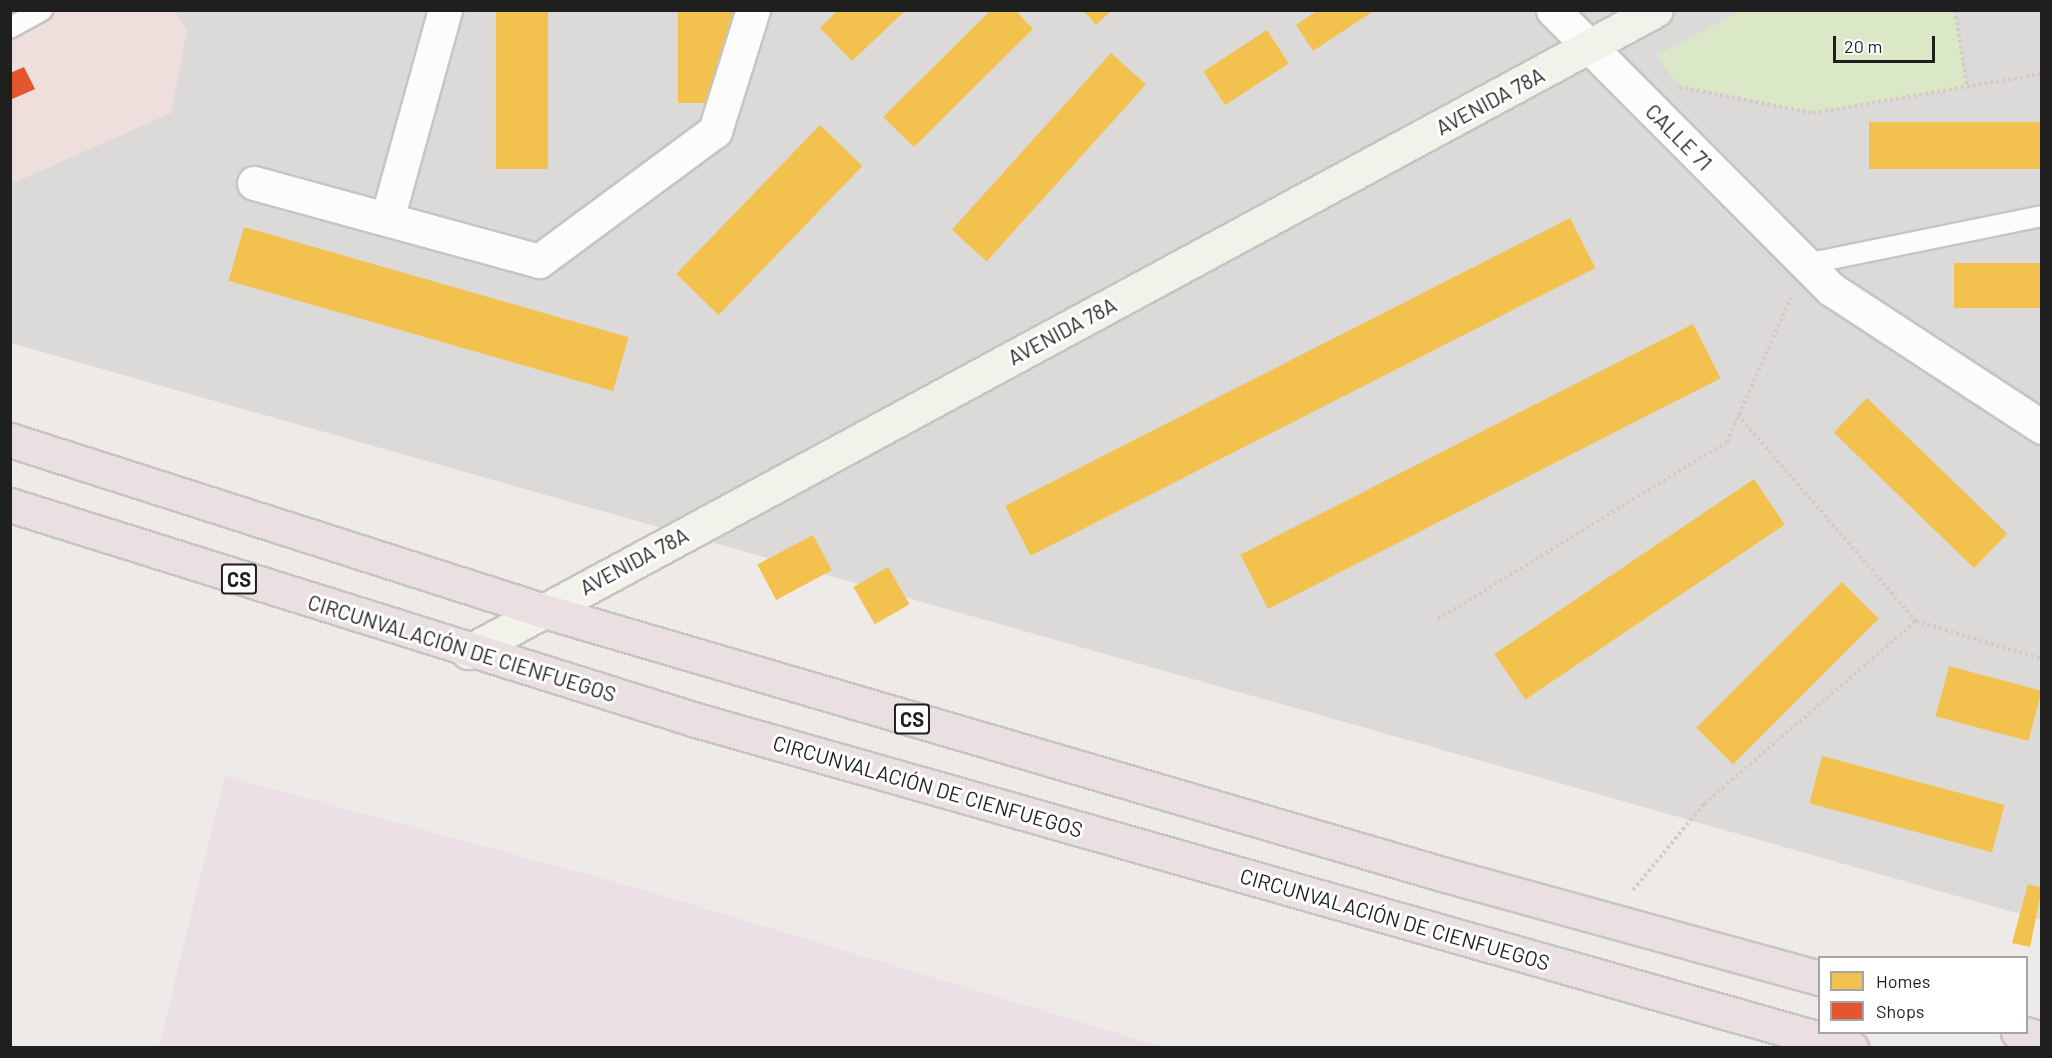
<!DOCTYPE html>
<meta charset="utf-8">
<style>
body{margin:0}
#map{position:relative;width:2052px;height:1058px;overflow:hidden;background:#edeae7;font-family:Barlow,sans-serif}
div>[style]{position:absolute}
.residential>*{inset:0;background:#dcdad9}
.commercial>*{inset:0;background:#eedfdd}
.industrial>*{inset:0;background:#eae0e6}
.grass>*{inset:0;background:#dae8c8}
.homes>*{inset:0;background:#f2c14e;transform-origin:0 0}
.shops>*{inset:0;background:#e4572e}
.path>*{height:4px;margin-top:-2px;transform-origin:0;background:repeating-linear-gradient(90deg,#d6c9c8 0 3px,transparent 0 6px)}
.roads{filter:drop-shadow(2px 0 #c6c5c3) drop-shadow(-2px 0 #c6c5c3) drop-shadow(0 2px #c6c5c3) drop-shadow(0 -2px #c6c5c3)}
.lane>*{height:20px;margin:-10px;padding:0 10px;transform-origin:10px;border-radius:10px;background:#fcfcfb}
.street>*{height:33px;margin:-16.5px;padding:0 16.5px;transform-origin:16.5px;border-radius:16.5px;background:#fcfcfb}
.secondary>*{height:33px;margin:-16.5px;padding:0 16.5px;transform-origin:16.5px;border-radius:16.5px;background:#f3f2ea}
.highway>*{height:33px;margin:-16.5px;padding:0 16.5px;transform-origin:16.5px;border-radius:16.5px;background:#eadfe1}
span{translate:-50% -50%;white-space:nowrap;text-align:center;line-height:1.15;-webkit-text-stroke:6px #fff;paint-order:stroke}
.shield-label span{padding:2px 4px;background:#fff;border:2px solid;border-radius:4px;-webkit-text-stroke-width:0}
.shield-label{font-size:20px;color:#1f1f1f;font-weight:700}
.street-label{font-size:21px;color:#1f1f1f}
.frame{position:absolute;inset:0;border:12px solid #1f1f1f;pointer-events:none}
.legend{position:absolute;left:1818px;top:956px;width:210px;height:78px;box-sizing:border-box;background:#fff;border:2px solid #a5a5a5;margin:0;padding:8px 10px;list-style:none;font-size:18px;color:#1f1f1f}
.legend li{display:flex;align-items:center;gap:12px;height:30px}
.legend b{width:30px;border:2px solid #a5a5a5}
.scale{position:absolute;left:1833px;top:36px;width:102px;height:27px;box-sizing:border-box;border:3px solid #1f1f1f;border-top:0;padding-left:8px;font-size:18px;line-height:21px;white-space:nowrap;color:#1f1f1f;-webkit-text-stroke:4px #fff;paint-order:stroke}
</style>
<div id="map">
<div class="residential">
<div style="clip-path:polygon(10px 11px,2041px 11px,2041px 920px,11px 343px)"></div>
</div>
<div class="commercial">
<div style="clip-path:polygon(11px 11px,175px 11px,187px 31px,171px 113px,11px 184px)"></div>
</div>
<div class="industrial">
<div style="clip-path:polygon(225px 776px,637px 888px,1163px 1047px,159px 1047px)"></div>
</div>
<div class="grass">
<div style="clip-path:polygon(1740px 11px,1955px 11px,1967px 87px,1813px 113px,1680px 87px,1656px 56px)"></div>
</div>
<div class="homes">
<div style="left:496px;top:10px;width:52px;height:159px"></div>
<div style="left:678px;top:10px;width:55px;height:93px"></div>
<div style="clip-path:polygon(838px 10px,906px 10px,852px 61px,820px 28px)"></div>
<div style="clip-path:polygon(991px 10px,1015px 10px,1033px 29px,914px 147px,883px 117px)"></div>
<div style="clip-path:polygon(1083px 10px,1112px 10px,1096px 25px)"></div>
<div style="clip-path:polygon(1318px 10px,1375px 10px,1313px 51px,1296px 25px)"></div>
<div style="left:1267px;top:30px;width:40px;height:76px;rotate:57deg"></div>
<div style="left:1111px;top:53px;width:47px;height:238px;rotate:42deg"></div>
<div style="left:2042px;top:122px;width:47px;height:173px;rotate:90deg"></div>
<div style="left:820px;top:125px;width:59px;height:207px;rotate:44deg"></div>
<div style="left:1570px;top:218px;width:56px;height:634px;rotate:63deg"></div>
<div style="left:244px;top:227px;width:400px;height:56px;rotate:16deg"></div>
<div style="left:2042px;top:263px;width:45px;height:88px;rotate:90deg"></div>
<div style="left:1693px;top:324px;width:61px;height:508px;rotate:63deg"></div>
<div style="left:1867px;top:398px;width:195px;height:48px;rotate:44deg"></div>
<div style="left:1754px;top:479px;width:55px;height:313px;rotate:56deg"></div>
<div style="left:813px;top:535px;width:40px;height:63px;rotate:62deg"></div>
<div style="left:888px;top:567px;width:43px;height:40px;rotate:60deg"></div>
<div style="left:1842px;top:582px;width:52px;height:206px;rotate:45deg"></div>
<div style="left:1949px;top:666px;width:96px;height:52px;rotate:15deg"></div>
<div style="left:1822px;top:756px;width:189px;height:49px;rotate:15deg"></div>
<div style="clip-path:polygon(2028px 884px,2042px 888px,2030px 947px,2012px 943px)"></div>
</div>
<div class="shops">
<div style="clip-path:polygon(24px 67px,35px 89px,10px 100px,10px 73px)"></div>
</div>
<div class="path">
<div style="left:1955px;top:10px;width:78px;rotate:81.1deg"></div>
<div style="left:1679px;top:87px;width:136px;rotate:11deg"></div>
<div style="left:1813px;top:113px;width:232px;rotate:-9.7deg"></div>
<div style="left:1738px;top:415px;width:272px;rotate:49.2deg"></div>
<div style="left:1916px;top:621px;width:132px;rotate:16.8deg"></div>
<div style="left:1438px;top:619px;width:339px;rotate:-31.5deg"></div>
<div style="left:1727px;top:442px;width:158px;rotate:-66.2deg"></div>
<div style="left:1633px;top:890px;width:112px;rotate:-50.5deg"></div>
<div style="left:1704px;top:804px;width:280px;rotate:-40.8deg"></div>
</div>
<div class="roads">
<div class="lane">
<div style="left:10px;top:28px;width:37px;rotate:-29deg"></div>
<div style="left:1806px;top:264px;width:241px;rotate:-11.5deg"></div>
</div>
<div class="street">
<div style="left:1553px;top:10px;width:394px;rotate:45.1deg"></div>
<div style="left:1831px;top:289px;width:252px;rotate:33.2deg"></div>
<div style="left:254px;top:183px;width:295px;rotate:15.3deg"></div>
<div style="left:539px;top:261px;width:219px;rotate:-36.5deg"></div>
<div style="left:715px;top:131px;width:127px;rotate:-72.6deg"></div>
<div style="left:387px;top:219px;width:217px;rotate:-74.5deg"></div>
</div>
<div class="secondary">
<div style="left:468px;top:652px;width:1350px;rotate:-28.39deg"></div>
</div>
<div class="highway">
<div style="left:10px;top:440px;width:558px;rotate:17.75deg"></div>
<div style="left:541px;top:610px;width:939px;rotate:16.33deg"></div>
<div style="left:1442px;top:874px;width:392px;rotate:15.4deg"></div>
<div style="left:10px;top:505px;width:719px;rotate:17.4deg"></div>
<div style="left:696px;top:720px;width:1201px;rotate:15.85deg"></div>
<div style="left:2018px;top:1032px;width:25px;rotate:16deg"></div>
</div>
</div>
<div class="shield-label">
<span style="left:239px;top:579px">CS</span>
<span style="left:912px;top:719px">CS</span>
</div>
<div class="street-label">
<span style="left:1490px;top:101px;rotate:-28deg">AVENIDA 78A</span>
<span style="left:1679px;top:137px;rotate:45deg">CALLE 71</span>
<span style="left:1062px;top:331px;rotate:-28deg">AVENIDA 78A</span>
<span style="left:634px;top:561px;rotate:-28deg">AVENIDA 78A</span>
<span style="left:462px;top:648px;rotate:17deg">CIRCUNVALACIÓN DE CIENFUEGOS</span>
<span style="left:928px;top:786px;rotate:16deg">CIRCUNVALACIÓN DE CIENFUEGOS</span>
<span style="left:1395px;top:919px;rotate:16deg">CIRCUNVALACIÓN DE CIENFUEGOS</span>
</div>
<div class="frame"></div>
<ul class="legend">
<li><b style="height:16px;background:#f2c14e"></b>Homes</li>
<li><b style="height:16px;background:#e4572e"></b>Shops</li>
</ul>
<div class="scale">20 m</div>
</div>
